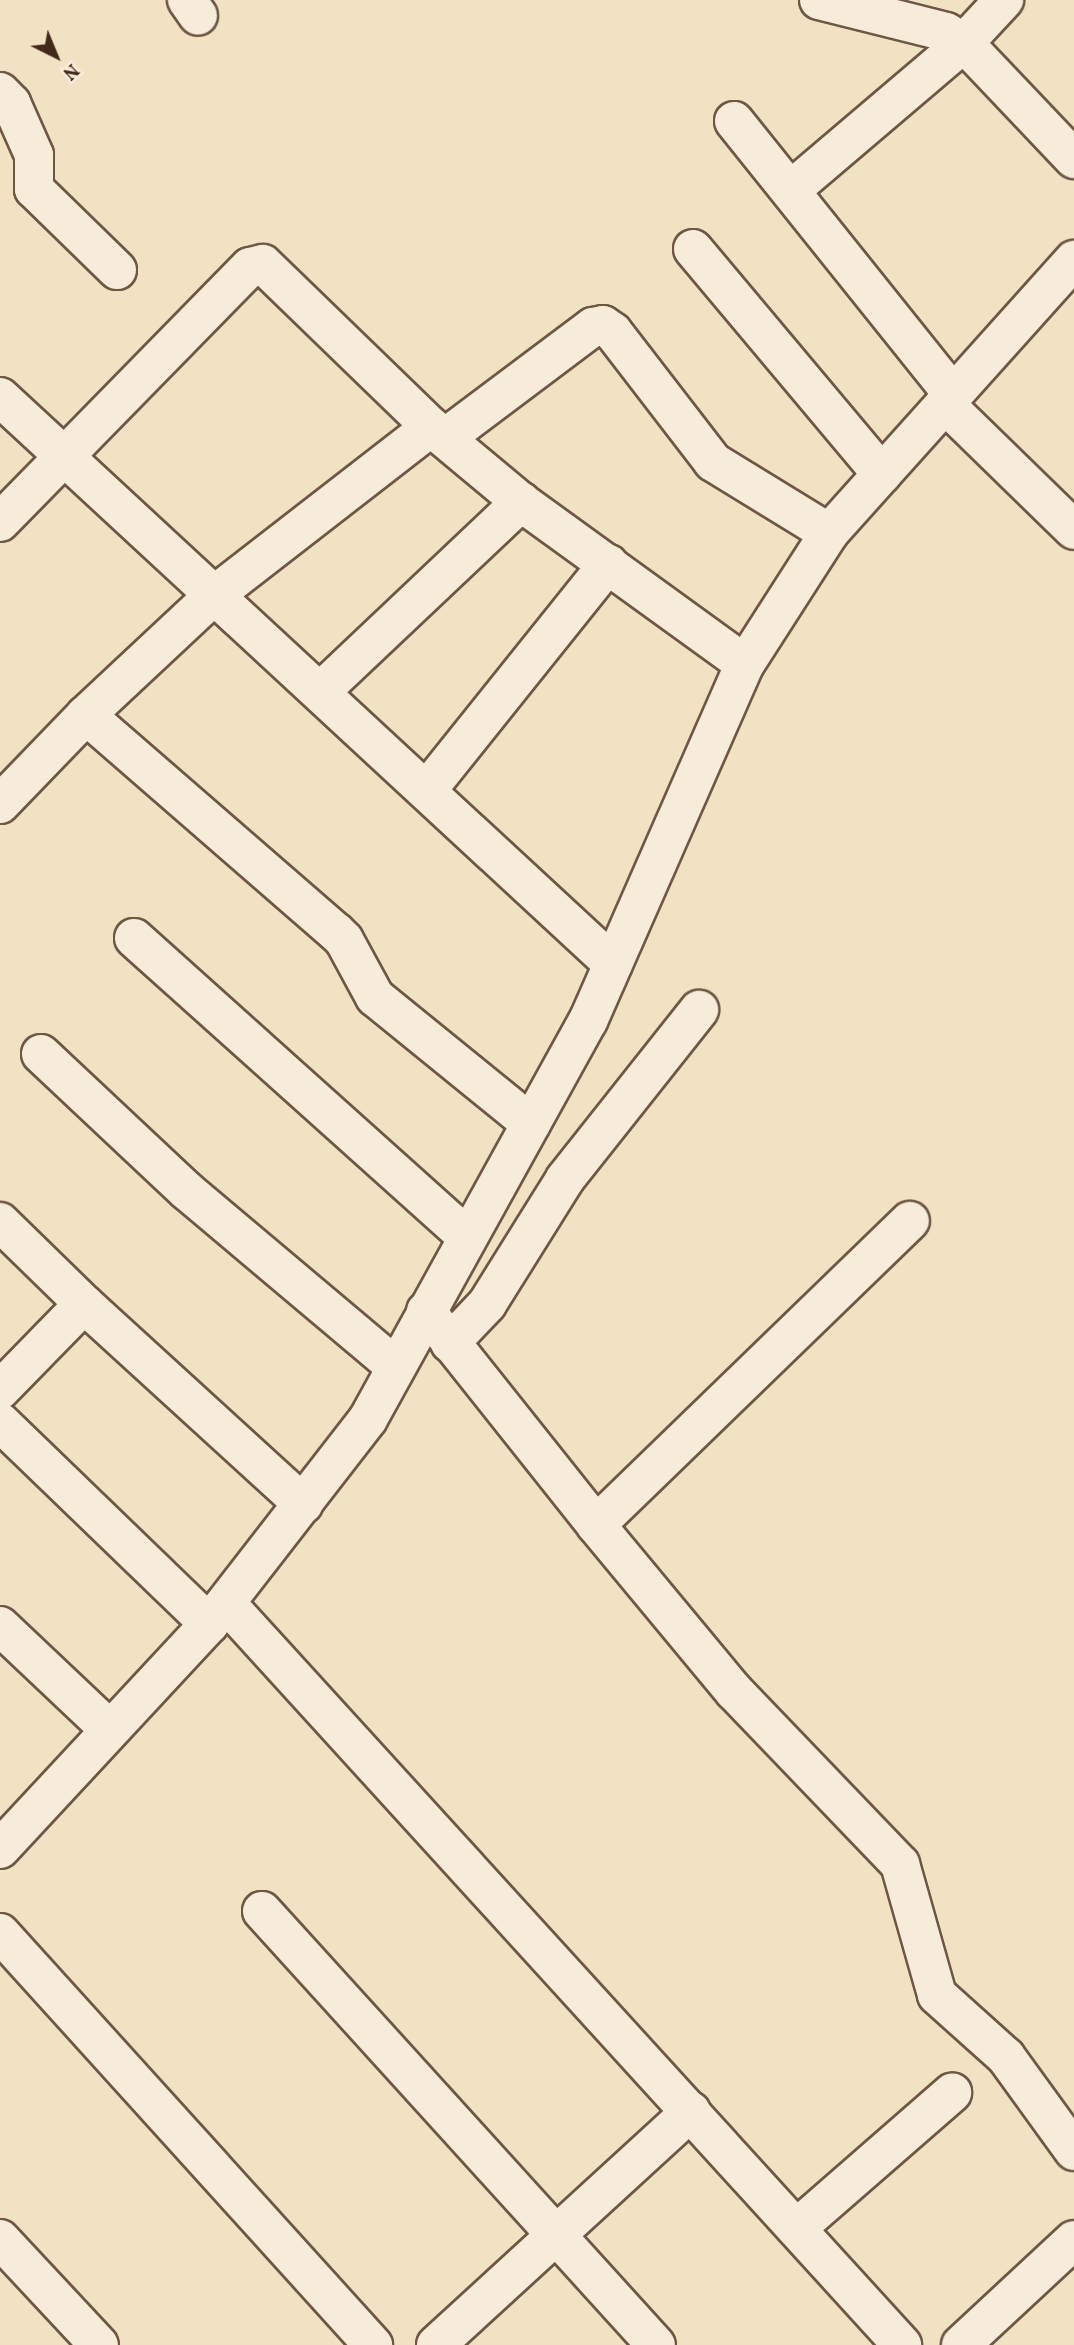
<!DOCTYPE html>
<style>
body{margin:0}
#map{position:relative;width:1074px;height:2345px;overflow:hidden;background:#f1e2c4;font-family:Vollkorn,serif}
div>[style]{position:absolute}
.roads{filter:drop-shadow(2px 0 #6e5744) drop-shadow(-2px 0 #6e5744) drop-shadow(0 2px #6e5744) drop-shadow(0 -2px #6e5744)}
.minor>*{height:38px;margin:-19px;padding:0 19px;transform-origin:19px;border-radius:19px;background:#f6ecd9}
span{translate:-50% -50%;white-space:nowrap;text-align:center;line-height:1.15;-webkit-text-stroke:6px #f6ecd9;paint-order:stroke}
.north{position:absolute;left:21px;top:21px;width:70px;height:70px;-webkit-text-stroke:5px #f6ecd9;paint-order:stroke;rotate:137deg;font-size:19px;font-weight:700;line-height:28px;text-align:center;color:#432919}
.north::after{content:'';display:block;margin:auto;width:24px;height:32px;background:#432919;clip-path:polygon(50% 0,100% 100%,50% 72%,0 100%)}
</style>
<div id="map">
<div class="roads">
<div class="minor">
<div style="left:187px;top:0;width:19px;rotate:55deg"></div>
<div style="left:819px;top:0;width:131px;rotate:14.1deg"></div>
<div style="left:946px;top:32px;width:21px;rotate:31deg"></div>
<div style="left:964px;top:43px;width:160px;rotate:46.5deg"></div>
<div style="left:0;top:92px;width:16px;rotate:45deg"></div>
<div style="left:11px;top:103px;width:57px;rotate:66.1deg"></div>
<div style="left:34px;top:155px;width:34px;rotate:90deg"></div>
<div style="left:34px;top:189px;width:116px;rotate:44.3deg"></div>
<div style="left:734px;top:121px;width:350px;rotate:51.3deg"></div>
<div style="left:791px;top:190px;width:227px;rotate:-40.4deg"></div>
<div style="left:964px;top:43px;width:59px;rotate:-47.1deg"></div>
<div style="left:693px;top:249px;width:294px;rotate:50deg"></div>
<div style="left:0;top:397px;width:835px;rotate:42.77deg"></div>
<div style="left:945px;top:404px;width:180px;rotate:44.3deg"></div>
<div style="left:445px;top:438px;width:185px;rotate:-36.9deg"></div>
<div style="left:593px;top:327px;width:10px;rotate:-11deg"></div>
<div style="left:603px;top:325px;width:12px;rotate:35deg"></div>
<div style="left:613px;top:332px;width:164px;rotate:52.4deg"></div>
<div style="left:713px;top:462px;width:136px;rotate:31.5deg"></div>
<div style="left:0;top:522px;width:357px;rotate:-45.6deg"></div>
<div style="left:250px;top:267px;width:13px;rotate:-13deg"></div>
<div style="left:263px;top:264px;width:234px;rotate:44.1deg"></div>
<div style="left:431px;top:427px;width:117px;rotate:39.8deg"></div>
<div style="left:521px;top:502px;width:276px;rotate:35.9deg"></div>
<div style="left:320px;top:692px;width:277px;rotate:-43.4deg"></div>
<div style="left:86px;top:715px;width:331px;rotate:41deg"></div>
<div style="left:336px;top:932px;width:11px;rotate:45deg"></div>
<div style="left:344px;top:940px;width:65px;rotate:61.5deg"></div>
<div style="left:375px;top:997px;width:201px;rotate:39.1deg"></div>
<div style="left:427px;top:790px;width:290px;rotate:-51.3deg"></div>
<div style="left:0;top:804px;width:124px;rotate:-46deg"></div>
<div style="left:86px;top:715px;width:174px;rotate:-43.1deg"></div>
<div style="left:213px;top:596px;width:276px;rotate:-37.8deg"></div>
<div style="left:134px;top:938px;width:446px;rotate:41.9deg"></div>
<div style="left:41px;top:1054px;width:200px;rotate:43.2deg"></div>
<div style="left:187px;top:1191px;width:272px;rotate:40.1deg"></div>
<div style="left:0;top:1222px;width:117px;rotate:44.3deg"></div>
<div style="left:84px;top:1304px;width:297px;rotate:42.4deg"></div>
<div style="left:426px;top:1311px;width:273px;rotate:51.5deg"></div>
<div style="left:596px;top:1525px;width:216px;rotate:50.3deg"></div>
<div style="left:734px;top:1691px;width:240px;rotate:46.2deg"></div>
<div style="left:900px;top:1864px;width:136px;rotate:74.2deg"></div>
<div style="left:937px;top:1995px;width:93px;rotate:41.9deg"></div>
<div style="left:1006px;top:2057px;width:116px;rotate:54.1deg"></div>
<div style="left:450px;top:1343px;width:54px;rotate:-46.5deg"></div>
<div style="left:487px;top:1304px;width:147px;rotate:-58deg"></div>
<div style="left:565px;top:1179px;width:216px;rotate:-51.6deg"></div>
<div style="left:0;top:1390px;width:120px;rotate:-45.7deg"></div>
<div style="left:0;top:1422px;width:291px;rotate:44deg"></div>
<div style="left:596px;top:1525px;width:437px;rotate:-44.1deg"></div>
<div style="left:226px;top:1603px;width:1004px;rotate:47.66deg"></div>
<div style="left:0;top:1626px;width:151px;rotate:43.4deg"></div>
<div style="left:0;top:1849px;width:307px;rotate:-47.1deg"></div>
<div style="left:209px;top:1624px;width:259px;rotate:-52.2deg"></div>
<div style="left:368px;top:1419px;width:455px;rotate:-61.1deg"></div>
<div style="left:588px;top:1021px;width:390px;rotate:-66.3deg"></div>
<div style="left:745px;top:664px;width:156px;rotate:-57.3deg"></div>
<div style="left:829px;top:533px;width:367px;rotate:-48.1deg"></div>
<div style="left:262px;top:1911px;width:586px;rotate:47.77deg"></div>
<div style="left:0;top:1933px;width:556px;rotate:47.84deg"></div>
<div style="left:797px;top:2228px;width:206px;rotate:-41.1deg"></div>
<div style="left:0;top:2239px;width:145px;rotate:47deg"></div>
<div style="left:436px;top:2345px;width:346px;rotate:-42.5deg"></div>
<div style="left:961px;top:2345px;width:154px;rotate:-42.9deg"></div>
</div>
</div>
<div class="north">N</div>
</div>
